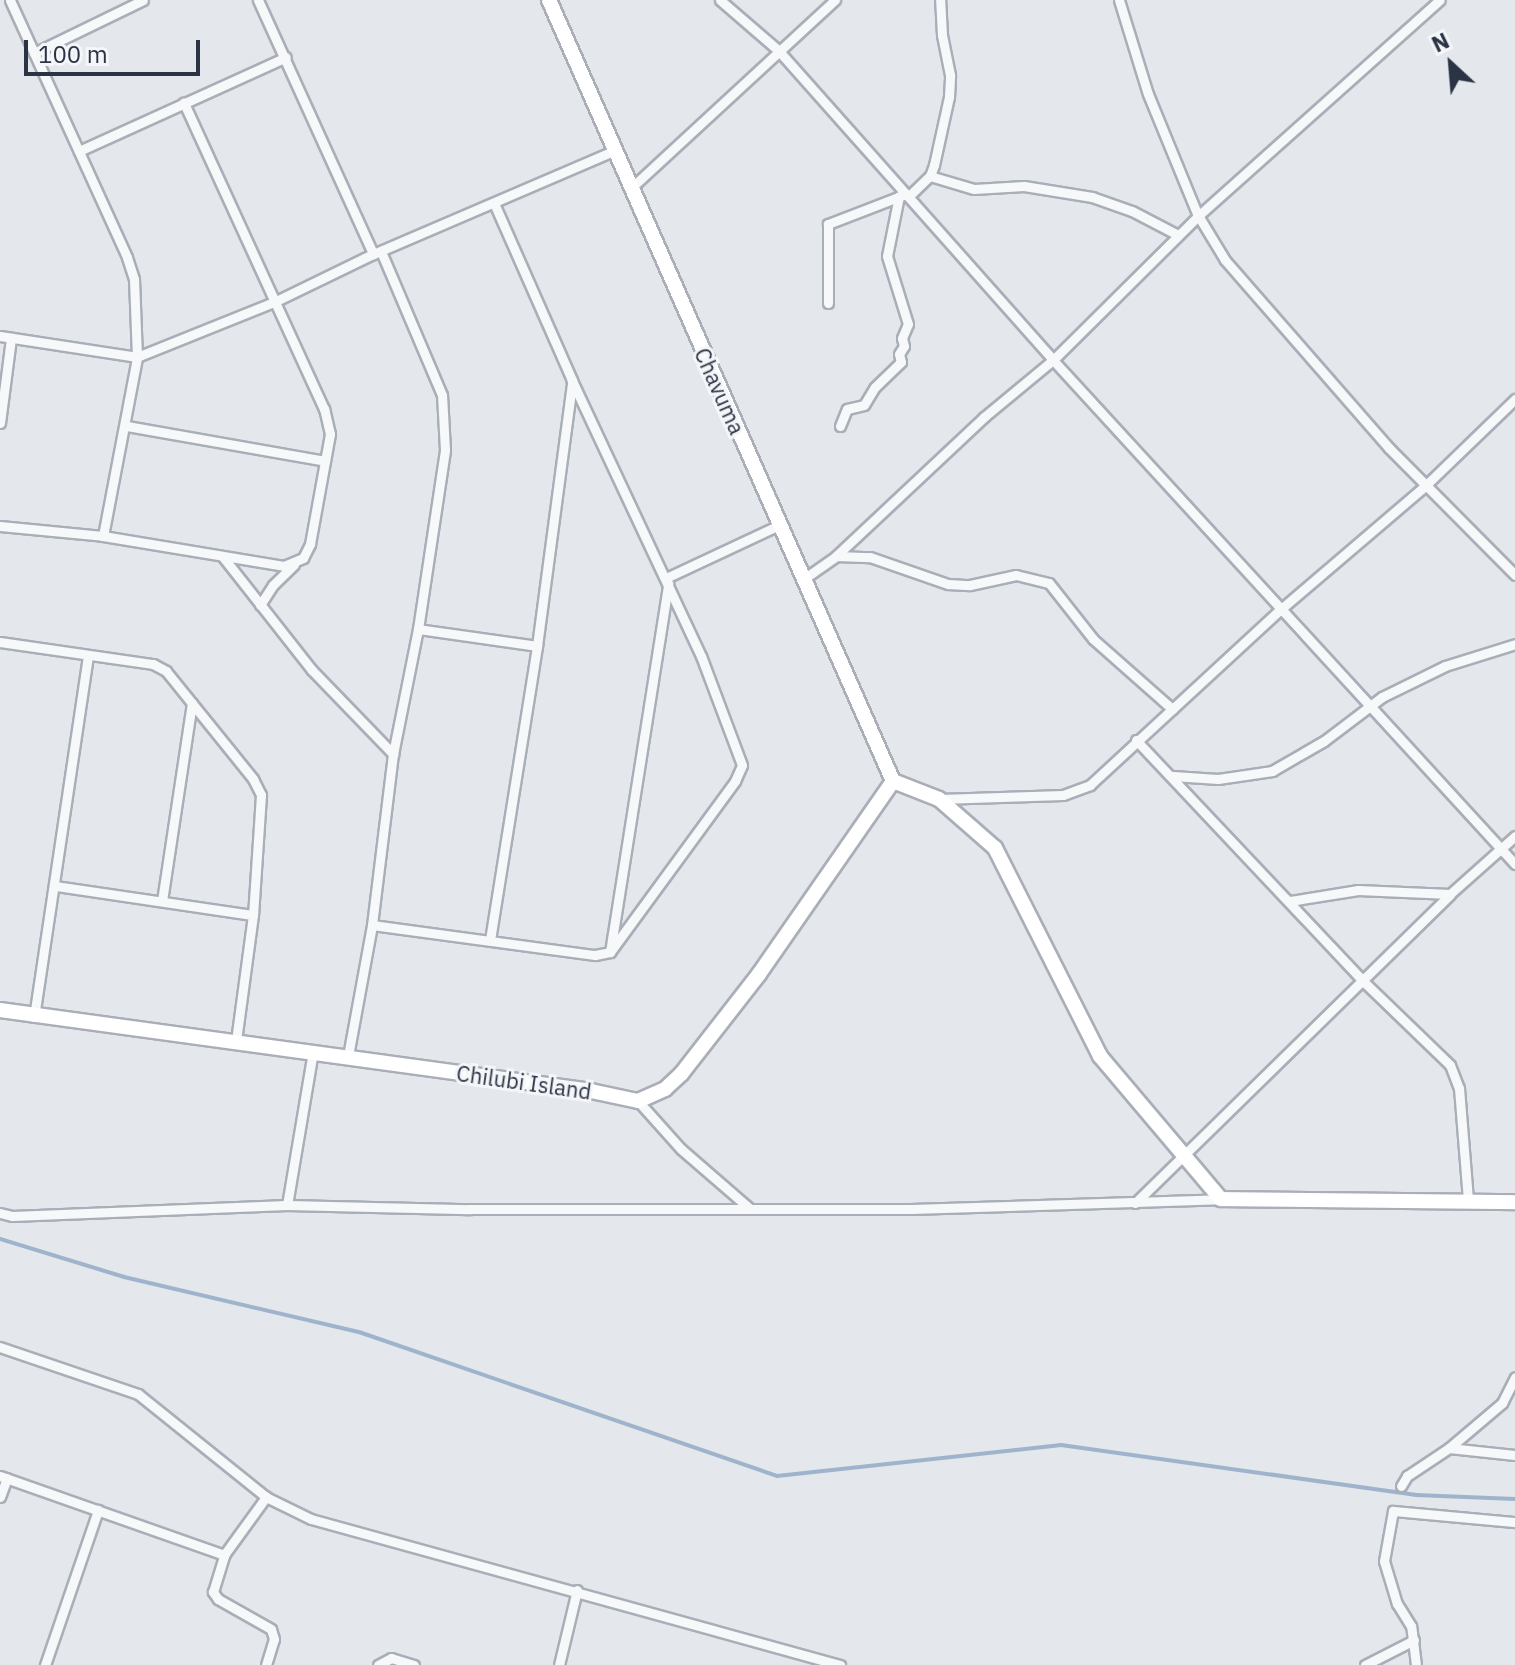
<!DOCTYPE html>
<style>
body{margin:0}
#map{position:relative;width:1515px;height:1665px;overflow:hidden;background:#e4e7ec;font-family:"IBM Plex Sans",sans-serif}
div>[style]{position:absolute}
.stream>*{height:4px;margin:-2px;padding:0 2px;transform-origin:2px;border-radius:2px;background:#9fb4cc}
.roads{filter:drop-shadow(2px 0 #a9aeb7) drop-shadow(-2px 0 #a9aeb7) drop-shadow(0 2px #a9aeb7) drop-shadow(0 -2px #a9aeb7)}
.street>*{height:9px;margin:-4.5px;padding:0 4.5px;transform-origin:4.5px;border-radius:4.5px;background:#f7f8fa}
.secondary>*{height:14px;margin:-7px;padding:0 7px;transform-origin:7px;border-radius:7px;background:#fff}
span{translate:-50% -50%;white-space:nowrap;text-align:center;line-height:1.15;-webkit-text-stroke:6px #f4f6f9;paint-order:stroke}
.street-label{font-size:22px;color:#2b3445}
.north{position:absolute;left:1411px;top:24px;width:80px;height:80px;-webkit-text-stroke:6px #f4f6f9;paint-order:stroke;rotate:334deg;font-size:22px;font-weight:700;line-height:32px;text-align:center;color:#2b3445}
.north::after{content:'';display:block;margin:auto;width:28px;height:36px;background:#2b3445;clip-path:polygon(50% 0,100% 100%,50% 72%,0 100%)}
.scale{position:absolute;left:24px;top:40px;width:176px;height:36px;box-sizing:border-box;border:4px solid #2b3445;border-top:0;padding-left:10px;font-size:24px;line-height:28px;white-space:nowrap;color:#2b3445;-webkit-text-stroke:6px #f4f6f9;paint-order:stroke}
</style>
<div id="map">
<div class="stream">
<div style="left:0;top:1239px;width:130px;rotate:17deg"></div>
<div style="left:124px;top:1277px;width:241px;rotate:13.2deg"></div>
<div style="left:359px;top:1332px;width:442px;rotate:19deg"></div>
<div style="left:777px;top:1476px;width:286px;rotate:-6.2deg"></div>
<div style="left:1061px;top:1445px;width:359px;rotate:8deg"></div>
<div style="left:1416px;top:1495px;width:99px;rotate:2.3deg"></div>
</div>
<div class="roads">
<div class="street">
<div style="left:258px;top:0;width:279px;rotate:65.6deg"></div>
<div style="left:720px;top:0;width:77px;rotate:40.8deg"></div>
<div style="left:778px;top:50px;width:414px;rotate:48.4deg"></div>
<div style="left:1053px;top:360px;width:684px;rotate:47.49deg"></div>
<div style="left:1119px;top:0;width:98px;rotate:72.9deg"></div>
<div style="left:1148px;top:94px;width:132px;rotate:67.7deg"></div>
<div style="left:34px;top:53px;width:121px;rotate:-25.9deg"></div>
<div style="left:79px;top:151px;width:227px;rotate:-24.4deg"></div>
<div style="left:930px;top:176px;width:46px;rotate:16.5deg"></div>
<div style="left:974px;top:189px;width:50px;rotate:-3.4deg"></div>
<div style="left:1024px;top:186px;width:69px;rotate:9.2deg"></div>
<div style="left:1092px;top:197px;width:42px;rotate:19.3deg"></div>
<div style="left:1132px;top:211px;width:52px;rotate:27.6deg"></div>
<div style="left:630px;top:189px;width:279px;rotate:-42.7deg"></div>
<div style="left:909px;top:196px;width:29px;rotate:-44deg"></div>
<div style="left:930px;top:176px;width:12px;rotate:-70deg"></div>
<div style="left:934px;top:165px;width:70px;rotate:-77.6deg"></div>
<div style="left:949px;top:97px;width:22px;rotate:-87deg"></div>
<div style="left:950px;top:75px;width:41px;rotate:-101.3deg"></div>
<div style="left:942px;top:35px;width:35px;rotate:-93deg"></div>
<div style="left:1199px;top:217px;width:50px;rotate:58.8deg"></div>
<div style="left:1225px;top:260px;width:249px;rotate:48.9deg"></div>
<div style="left:1389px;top:448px;width:179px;rotate:45.2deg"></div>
<div style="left:828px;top:303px;width:79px;rotate:-90deg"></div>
<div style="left:828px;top:224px;width:80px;rotate:-21.1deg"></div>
<div style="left:0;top:336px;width:139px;rotate:8.7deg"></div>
<div style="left:137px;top:357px;width:78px;rotate:-92.2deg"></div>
<div style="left:134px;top:279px;width:23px;rotate:-108deg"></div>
<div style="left:127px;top:257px;width:282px;rotate:-114.5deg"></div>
<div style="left:0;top:423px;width:86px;rotate:-82.6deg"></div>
<div style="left:127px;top:426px;width:201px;rotate:10deg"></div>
<div style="left:840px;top:426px;width:18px;rotate:-68deg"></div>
<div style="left:847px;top:409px;width:17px;rotate:-13deg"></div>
<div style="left:864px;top:405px;width:21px;rotate:-59deg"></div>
<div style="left:875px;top:387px;width:36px;rotate:-44deg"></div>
<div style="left:901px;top:362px;width:8px;rotate:-104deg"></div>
<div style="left:899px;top:354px;width:9px;rotate:-58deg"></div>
<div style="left:904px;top:346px;width:8px;rotate:-104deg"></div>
<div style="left:902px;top:338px;width:15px;rotate:-67deg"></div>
<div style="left:908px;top:324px;width:71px;rotate:-107.2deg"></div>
<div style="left:887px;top:256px;width:61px;rotate:-78.7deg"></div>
<div style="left:0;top:526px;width:103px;rotate:5.5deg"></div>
<div style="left:103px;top:536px;width:183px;rotate:9.4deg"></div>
<div style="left:284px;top:566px;width:21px;rotate:-23deg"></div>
<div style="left:303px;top:558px;width:16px;rotate:-63deg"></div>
<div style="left:310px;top:544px;width:112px;rotate:-79.7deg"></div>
<div style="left:330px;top:434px;width:26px;rotate:-103deg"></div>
<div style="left:324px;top:409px;width:337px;rotate:-114.6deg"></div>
<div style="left:103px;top:536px;width:182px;rotate:-79.2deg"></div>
<div style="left:137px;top:357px;width:150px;rotate:-21.9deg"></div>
<div style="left:276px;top:301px;width:108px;rotate:-25.9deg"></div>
<div style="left:373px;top:254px;width:261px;rotate:-23.2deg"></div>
<div style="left:836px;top:556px;width:34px;rotate:2deg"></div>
<div style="left:870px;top:557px;width:83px;rotate:19.1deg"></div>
<div style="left:948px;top:584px;width:22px;rotate:3deg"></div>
<div style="left:970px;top:585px;width:47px;rotate:-12.3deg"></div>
<div style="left:1016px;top:575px;width:34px;rotate:14deg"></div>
<div style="left:1049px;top:583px;width:71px;rotate:51.8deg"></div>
<div style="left:1093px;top:639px;width:106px;rotate:41.5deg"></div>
<div style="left:223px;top:557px;width:144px;rotate:51.8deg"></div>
<div style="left:312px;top:670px;width:117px;rotate:46deg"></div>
<div style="left:666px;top:578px;width:125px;rotate:-25.1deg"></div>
<div style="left:805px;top:578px;width:38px;rotate:-35deg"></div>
<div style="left:836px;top:556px;width:203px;rotate:-43.2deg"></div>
<div style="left:984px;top:417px;width:89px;rotate:-39.6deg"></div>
<div style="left:1053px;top:360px;width:204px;rotate:-44.8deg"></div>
<div style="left:1198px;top:216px;width:324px;rotate:-41.8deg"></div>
<div style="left:260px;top:605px;width:24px;rotate:-57deg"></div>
<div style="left:273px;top:585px;width:29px;rotate:-44deg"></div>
<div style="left:418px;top:629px;width:120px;rotate:8.1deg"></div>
<div style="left:0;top:642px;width:155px;rotate:8.2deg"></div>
<div style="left:153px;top:664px;width:15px;rotate:28deg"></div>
<div style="left:166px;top:671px;width:139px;rotate:51.1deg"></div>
<div style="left:253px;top:779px;width:18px;rotate:63deg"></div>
<div style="left:261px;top:795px;width:120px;rotate:93.8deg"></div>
<div style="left:253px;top:915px;width:127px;rotate:97.7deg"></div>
<div style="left:1136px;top:740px;width:331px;rotate:46.7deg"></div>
<div style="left:1363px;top:981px;width:121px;rotate:44deg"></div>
<div style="left:1450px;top:1065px;width:25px;rotate:69deg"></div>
<div style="left:1459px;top:1088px;width:113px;rotate:85.4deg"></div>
<div style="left:1173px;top:776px;width:45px;rotate:3.8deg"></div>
<div style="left:1218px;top:779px;width:55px;rotate:-8.4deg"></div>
<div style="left:1272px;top:771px;width:60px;rotate:-30deg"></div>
<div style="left:1324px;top:741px;width:73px;rotate:-37.2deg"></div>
<div style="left:1382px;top:697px;width:70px;rotate:-26.2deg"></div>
<div style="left:1445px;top:666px;width:73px;rotate:-17.4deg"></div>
<div style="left:939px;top:799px;width:124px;rotate:-1.8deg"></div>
<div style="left:1063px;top:795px;width:29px;rotate:-20deg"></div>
<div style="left:1090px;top:785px;width:260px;rotate:-42.7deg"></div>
<div style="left:1281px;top:609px;width:191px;rotate:-40.5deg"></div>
<div style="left:1426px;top:485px;width:124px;rotate:-44deg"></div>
<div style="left:56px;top:886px;width:199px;rotate:8.4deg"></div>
<div style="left:162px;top:901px;width:200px;rotate:-81.4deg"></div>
<div style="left:1290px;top:901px;width:69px;rotate:-9.2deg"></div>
<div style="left:1358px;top:890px;width:92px;rotate:2.5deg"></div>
<div style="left:372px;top:925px;width:225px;rotate:7.7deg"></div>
<div style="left:595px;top:955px;width:15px;rotate:-11deg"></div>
<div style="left:610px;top:952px;width:212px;rotate:-53.8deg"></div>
<div style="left:735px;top:781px;width:17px;rotate:-66deg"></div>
<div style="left:742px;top:765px;width:116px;rotate:-110.6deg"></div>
<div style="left:701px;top:656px;width:305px;rotate:-115.1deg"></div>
<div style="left:572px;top:380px;width:193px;rotate:-113.8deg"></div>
<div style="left:490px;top:940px;width:298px;rotate:-80.9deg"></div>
<div style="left:537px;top:646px;width:266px;rotate:-82.4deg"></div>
<div style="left:610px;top:952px;width:373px;rotate:-81deg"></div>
<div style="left:34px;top:1017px;width:366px;rotate:-81.5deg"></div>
<div style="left:348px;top:1056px;width:133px;rotate:-79.6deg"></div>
<div style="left:372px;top:925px;width:172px;rotate:-83deg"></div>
<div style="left:393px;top:754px;width:127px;rotate:-78.7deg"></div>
<div style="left:418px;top:629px;width:181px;rotate:-81.4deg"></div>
<div style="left:445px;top:450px;width:55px;rotate:-93.1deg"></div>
<div style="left:442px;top:395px;width:156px;rotate:-113deg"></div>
<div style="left:638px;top:1101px;width:64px;rotate:48.1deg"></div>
<div style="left:681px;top:1149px;width:90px;rotate:40.9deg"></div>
<div style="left:1135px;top:1203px;width:441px;rotate:-44.4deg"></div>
<div style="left:1450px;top:894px;width:87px;rotate:-41.7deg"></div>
<div style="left:287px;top:1205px;width:155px;rotate:-80.4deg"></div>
<div style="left:0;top:1213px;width:12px;rotate:14deg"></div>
<div style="left:12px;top:1216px;width:275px;rotate:-2.3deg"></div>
<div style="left:287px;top:1205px;width:183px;rotate:1.3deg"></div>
<div style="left:470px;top:1209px;width:441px"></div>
<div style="left:911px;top:1209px;width:310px;rotate:-1.8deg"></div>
<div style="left:0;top:1347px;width:146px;rotate:18.8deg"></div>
<div style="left:138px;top:1394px;width:164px;rotate:38.8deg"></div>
<div style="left:266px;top:1497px;width:50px;rotate:26.1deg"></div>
<div style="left:311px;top:1519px;width:549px;rotate:15.43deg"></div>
<div style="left:1449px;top:1448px;width:66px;rotate:6.1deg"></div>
<div style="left:0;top:1476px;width:238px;rotate:19.4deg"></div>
<div style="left:1401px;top:1486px;width:12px;rotate:-59deg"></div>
<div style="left:1407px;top:1476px;width:50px;rotate:-33.7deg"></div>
<div style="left:1449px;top:1448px;width:70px;rotate:-40.3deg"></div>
<div style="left:1502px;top:1403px;width:29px;rotate:-63deg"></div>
<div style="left:0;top:1497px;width:20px;rotate:-70deg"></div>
<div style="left:45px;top:1665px;width:164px;rotate:-71.1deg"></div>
<div style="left:266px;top:1665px;width:27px;rotate:-73deg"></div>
<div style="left:274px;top:1639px;width:10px;rotate:-107deg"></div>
<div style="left:271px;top:1629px;width:61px;rotate:-150.5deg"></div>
<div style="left:218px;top:1599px;width:9px;rotate:-126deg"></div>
<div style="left:213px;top:1592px;width:39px;rotate:-73deg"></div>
<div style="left:224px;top:1555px;width:72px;rotate:-54.1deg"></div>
<div style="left:378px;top:1665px;width:15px;rotate:-28deg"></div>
<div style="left:391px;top:1658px;width:24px;rotate:17deg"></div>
<div style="left:559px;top:1665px;width:77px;rotate:-76.5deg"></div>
<div style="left:1365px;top:1665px;width:55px;rotate:-27deg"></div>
<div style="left:1416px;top:1665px;width:39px;rotate:-97deg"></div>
<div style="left:1411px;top:1626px;width:26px;rotate:-122deg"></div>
<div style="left:1397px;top:1604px;width:45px;rotate:-106.8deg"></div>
<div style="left:1384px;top:1561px;width:51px;rotate:-79.8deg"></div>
<div style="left:1393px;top:1511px;width:122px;rotate:5.2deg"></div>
</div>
<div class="secondary">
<div style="left:549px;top:0;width:853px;rotate:66.23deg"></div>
<div style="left:893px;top:781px;width:49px;rotate:21.4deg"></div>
<div style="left:939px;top:799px;width:74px;rotate:41.2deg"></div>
<div style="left:995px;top:848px;width:233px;rotate:63.2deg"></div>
<div style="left:1100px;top:1056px;width:187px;rotate:49.8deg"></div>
<div style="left:1221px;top:1199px;width:294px;rotate:0.6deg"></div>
<div style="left:0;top:1010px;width:597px;rotate:7.8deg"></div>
<div style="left:591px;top:1091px;width:48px;rotate:12deg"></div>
<div style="left:638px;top:1101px;width:30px;rotate:-24deg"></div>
<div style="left:665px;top:1089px;width:23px;rotate:-43deg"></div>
<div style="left:682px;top:1073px;width:125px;rotate:-52.1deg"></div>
<div style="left:759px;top:974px;width:235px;rotate:-55.2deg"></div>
</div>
</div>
<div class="street-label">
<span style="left:720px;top:391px;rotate:66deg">Chavuma</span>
<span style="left:524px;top:1082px;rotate:8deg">Chilubi Island</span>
</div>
<div class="north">N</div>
<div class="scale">100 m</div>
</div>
